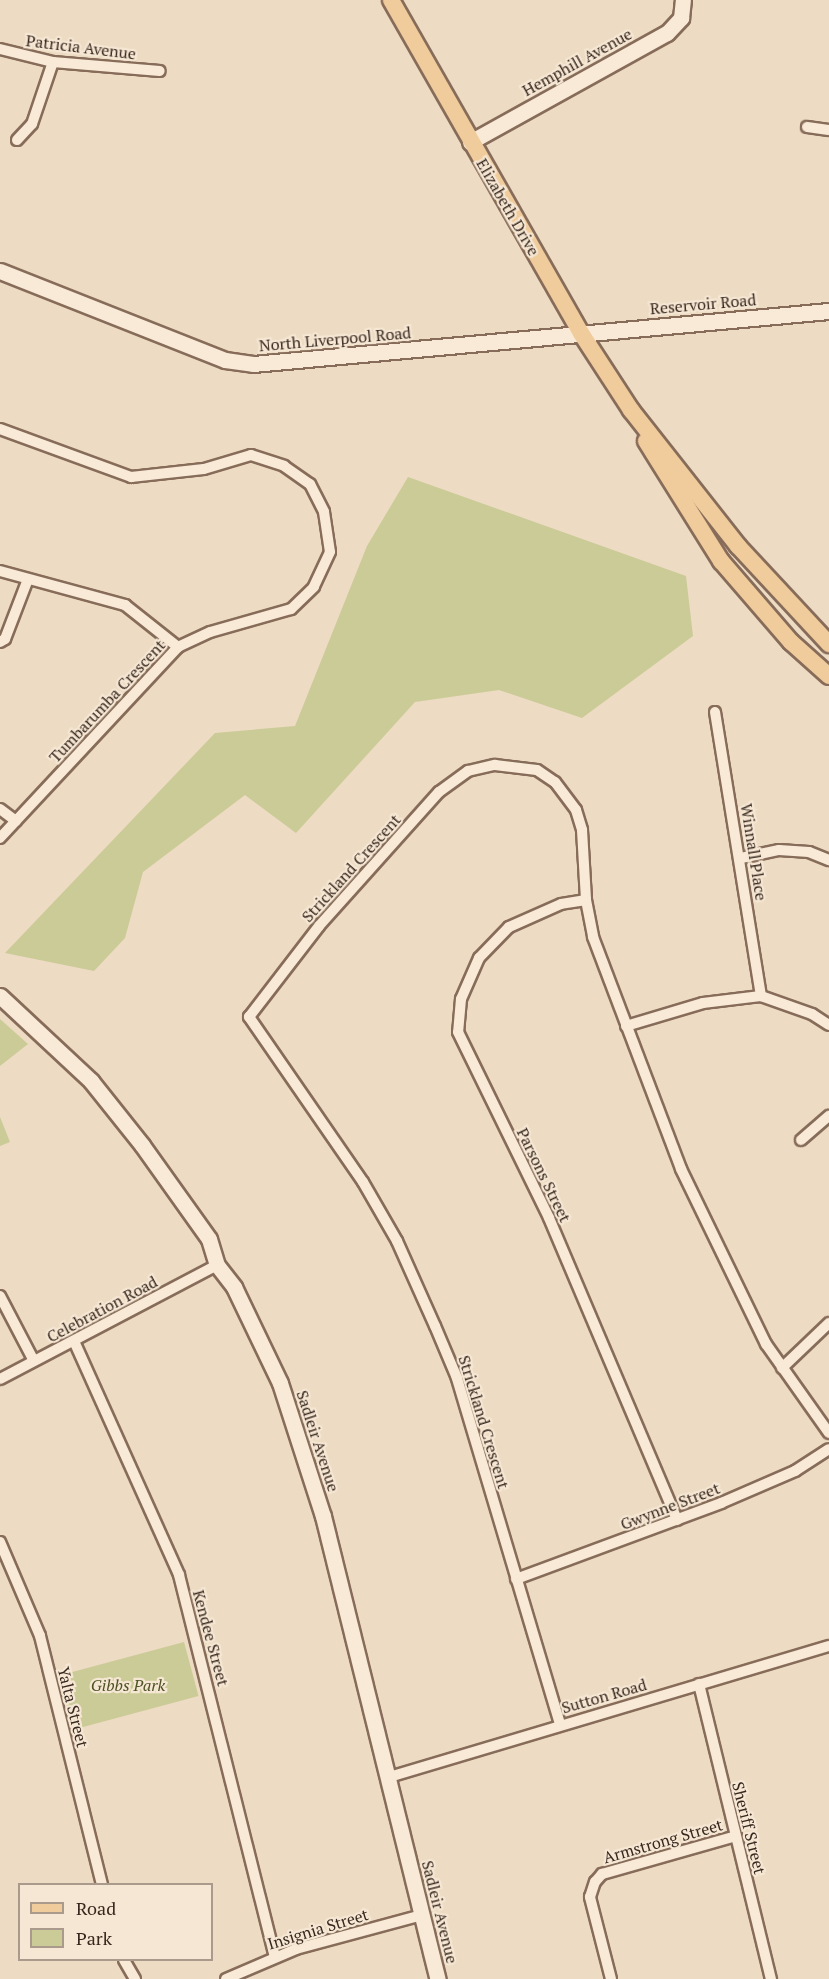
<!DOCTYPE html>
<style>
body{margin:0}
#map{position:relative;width:829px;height:1979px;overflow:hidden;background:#eddbc3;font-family:"PT Serif",serif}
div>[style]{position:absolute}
.green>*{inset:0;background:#cbcb97;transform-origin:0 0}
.roads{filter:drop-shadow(2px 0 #876c5a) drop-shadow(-2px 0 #876c5a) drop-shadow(0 2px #876c5a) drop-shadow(0 -2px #876c5a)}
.street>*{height:10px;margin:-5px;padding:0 5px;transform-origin:5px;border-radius:5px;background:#f8ead6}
.secondary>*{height:15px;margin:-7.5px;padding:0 7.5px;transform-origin:7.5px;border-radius:7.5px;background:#f8ead6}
.primary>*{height:16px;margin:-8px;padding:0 8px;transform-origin:8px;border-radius:8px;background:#f0cb9b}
span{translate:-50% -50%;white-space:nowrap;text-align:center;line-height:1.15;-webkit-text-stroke:4.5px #f5e7d3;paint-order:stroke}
.street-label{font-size:16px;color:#37271e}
.park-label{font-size:16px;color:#4e5325;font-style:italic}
.legend{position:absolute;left:18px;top:1883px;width:195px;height:78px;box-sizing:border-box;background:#f5e7d3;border:2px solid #a99a8b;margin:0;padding:8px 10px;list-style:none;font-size:18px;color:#37271e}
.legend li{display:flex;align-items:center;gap:12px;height:30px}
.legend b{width:30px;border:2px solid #a99a8b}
</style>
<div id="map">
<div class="green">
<div style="clip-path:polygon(408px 477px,686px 576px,693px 636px,582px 718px,499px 690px,415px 702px,296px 833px,245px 795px,143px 872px,125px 938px,94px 971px,5px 953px,215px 733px,295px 726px,367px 546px)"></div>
<div style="clip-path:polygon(0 1019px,28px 1044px,0 1066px)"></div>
<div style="clip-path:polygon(0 1117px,10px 1142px,0 1146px)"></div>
<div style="left:184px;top:1642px;width:56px;height:130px;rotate:75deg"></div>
</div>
<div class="roads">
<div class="street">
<div style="left:0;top:49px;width:55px;rotate:13.8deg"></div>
<div style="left:53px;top:62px;width:107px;rotate:4.8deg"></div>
<div style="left:807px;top:127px;width:22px;rotate:8deg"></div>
<div style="left:17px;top:140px;width:22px;rotate:-47deg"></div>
<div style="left:32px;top:124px;width:65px;rotate:-71.3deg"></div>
<div style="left:0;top:429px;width:140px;rotate:20.1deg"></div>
<div style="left:131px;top:477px;width:73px;rotate:-6.3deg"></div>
<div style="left:204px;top:469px;width:49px;rotate:-16.6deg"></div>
<div style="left:251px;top:455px;width:35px;rotate:18deg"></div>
<div style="left:284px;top:466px;width:32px;rotate:35deg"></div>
<div style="left:310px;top:484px;width:31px;rotate:63deg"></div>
<div style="left:324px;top:512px;width:40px;rotate:81.5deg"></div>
<div style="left:330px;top:552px;width:38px;rotate:115deg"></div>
<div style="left:314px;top:587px;width:32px;rotate:136deg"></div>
<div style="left:291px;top:609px;width:84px;rotate:164.1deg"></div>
<div style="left:210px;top:632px;width:35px;rotate:155deg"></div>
<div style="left:178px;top:647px;width:261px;rotate:133deg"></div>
<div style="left:0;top:571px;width:130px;rotate:15.2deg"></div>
<div style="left:125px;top:605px;width:68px;rotate:38.4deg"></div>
<div style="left:0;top:642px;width:6px;rotate:-31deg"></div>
<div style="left:5px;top:639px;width:64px;rotate:-69deg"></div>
<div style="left:715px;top:712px;width:288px;rotate:80.8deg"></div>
<div style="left:0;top:809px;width:20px;rotate:37deg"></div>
<div style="left:741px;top:858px;width:39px;rotate:-12deg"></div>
<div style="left:779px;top:850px;width:30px;rotate:4deg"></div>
<div style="left:809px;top:852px;width:22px;rotate:22deg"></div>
<div style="left:586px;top:900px;width:25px;rotate:171deg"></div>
<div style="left:561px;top:904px;width:57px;rotate:156.1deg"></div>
<div style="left:509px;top:927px;width:43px;rotate:134.1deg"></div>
<div style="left:479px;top:958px;width:45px;rotate:113.7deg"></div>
<div style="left:461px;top:999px;width:33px;rotate:95deg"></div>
<div style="left:458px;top:1032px;width:207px;rotate:63.9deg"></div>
<div style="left:549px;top:1218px;width:328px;rotate:67deg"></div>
<div style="left:626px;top:1026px;width:80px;rotate:-16.6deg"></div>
<div style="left:703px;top:1003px;width:58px;rotate:-6.9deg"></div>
<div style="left:761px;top:996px;width:54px;rotate:19.4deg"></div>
<div style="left:812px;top:1014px;width:20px;rotate:33deg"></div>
<div style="left:801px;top:1140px;width:37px;rotate:-41deg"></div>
<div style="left:0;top:1296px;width:73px;rotate:62.4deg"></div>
<div style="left:74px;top:1341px;width:256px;rotate:65.8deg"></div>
<div style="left:179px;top:1575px;width:394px;rotate:75.9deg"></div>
<div style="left:782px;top:1368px;width:65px;rotate:-43.8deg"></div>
<div style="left:0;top:1379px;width:245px;rotate:-27.7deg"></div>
<div style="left:0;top:1542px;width:102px;rotate:66.9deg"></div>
<div style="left:40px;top:1636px;width:256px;rotate:76deg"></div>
<div style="left:516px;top:1579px;width:219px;rotate:-20.3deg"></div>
<div style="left:721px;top:1503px;width:81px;rotate:-23.4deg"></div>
<div style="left:795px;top:1471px;width:40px;rotate:-32.9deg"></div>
<div style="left:699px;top:1684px;width:304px;rotate:76.3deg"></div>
<div style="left:560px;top:1724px;width:361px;rotate:-106.6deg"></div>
<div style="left:457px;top:1378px;width:56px;rotate:-112.9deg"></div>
<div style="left:435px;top:1326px;width:93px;rotate:-114.1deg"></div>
<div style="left:397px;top:1241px;width:68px;rotate:-120deg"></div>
<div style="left:363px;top:1182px;width:201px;rotate:-124.6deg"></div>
<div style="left:249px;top:1017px;width:115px;rotate:-52.4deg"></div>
<div style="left:319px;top:926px;width:180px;rotate:-48.2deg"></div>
<div style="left:439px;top:792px;width:36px;rotate:-36deg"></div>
<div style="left:468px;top:771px;width:28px;rotate:-13deg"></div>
<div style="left:495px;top:765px;width:42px;rotate:6.8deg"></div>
<div style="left:537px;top:770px;width:22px;rotate:34deg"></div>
<div style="left:555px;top:782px;width:35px;rotate:53deg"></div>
<div style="left:576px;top:810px;width:21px;rotate:73deg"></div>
<div style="left:582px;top:830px;width:70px;rotate:86.7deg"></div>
<div style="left:586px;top:900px;width:38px;rotate:79deg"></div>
<div style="left:593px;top:937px;width:248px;rotate:69.2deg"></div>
<div style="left:681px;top:1169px;width:195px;rotate:64.1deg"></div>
<div style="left:766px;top:1344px;width:109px;rotate:54.7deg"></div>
<div style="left:389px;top:1777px;width:459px;rotate:-16.6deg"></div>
<div style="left:124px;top:1960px;width:22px;rotate:60deg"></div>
<div style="left:226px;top:1979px;width:76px;rotate:-23.2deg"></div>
<div style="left:296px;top:1949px;width:131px;rotate:-15.1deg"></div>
<div style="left:611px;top:1979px;width:85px;rotate:-104.4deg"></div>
<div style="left:590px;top:1897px;width:16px;rotate:-72deg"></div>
<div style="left:595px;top:1882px;width:11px;rotate:-49deg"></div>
<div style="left:602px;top:1874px;width:139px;rotate:-15.8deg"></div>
</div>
<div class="secondary">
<div style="left:470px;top:142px;width:225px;rotate:-29deg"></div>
<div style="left:667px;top:33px;width:21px;rotate:-47deg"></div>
<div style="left:681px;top:18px;width:18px;rotate:-84deg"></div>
<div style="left:0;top:271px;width:242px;rotate:21.6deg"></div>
<div style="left:225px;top:360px;width:28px;rotate:8deg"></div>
<div style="left:253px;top:364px;width:578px;rotate:-5.26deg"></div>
<div style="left:0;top:996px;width:125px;rotate:43deg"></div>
<div style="left:91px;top:1081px;width:82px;rotate:51.4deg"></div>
<div style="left:142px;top:1145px;width:115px;rotate:54.5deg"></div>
<div style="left:209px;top:1239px;width:27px;rotate:73deg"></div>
<div style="left:217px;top:1265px;width:28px;rotate:52deg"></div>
<div style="left:234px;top:1287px;width:106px;rotate:64.4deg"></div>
<div style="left:280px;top:1383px;width:140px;rotate:72.1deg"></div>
<div style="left:323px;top:1516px;width:477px;rotate:76.1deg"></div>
</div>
<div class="primary">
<div style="left:391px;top:0;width:383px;rotate:60.3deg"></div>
<div style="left:581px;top:333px;width:92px;rotate:57deg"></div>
<div style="left:631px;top:410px;width:173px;rotate:51.8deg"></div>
<div style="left:738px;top:546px;width:134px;rotate:47.1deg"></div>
<div style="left:646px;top:441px;width:142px;rotate:58deg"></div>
<div style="left:721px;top:561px;width:107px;rotate:49.2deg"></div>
<div style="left:791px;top:642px;width:51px;rotate:41.8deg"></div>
</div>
</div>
<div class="street-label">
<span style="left:81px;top:47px;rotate:7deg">Patricia Avenue</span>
<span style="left:577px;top:62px;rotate:-29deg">Hemphill Avenue</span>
<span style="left:508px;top:207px;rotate:60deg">Elizabeth Drive</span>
<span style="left:703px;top:304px;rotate:-5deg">Reservoir Road</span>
<span style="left:335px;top:339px;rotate:-5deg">North Liverpool Road</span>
<span style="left:107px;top:701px;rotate:-47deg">Tumbarumba Crescent</span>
<span style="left:754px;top:852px;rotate:81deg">Winnall Place</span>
<span style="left:351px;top:868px;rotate:-48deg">Strickland Crescent</span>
<span style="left:544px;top:1175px;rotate:64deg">Parsons Street</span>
<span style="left:102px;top:1309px;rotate:-28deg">Celebration Road</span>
<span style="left:484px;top:1422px;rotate:73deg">Strickland Crescent</span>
<span style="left:318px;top:1441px;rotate:72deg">Sadleir Avenue</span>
<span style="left:670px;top:1506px;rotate:-21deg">Gwynne Street</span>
<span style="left:211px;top:1638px;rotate:75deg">Kendee Street</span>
<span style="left:604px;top:1696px;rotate:-16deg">Sutton Road</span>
<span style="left:73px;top:1707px;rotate:76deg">Yalta Street</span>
<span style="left:749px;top:1828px;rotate:76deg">Sheriff Street</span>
<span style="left:663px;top:1841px;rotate:-16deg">Armstrong Street</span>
<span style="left:440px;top:1912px;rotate:76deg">Sadleir Avenue</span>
<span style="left:318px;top:1929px;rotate:-17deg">Insignia Street</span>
</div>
<div class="park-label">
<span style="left:128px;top:1685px">Gibbs Park</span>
</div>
<ul class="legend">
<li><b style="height:8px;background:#f0cb9b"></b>Road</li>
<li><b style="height:16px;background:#cbcb97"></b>Park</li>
</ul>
</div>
